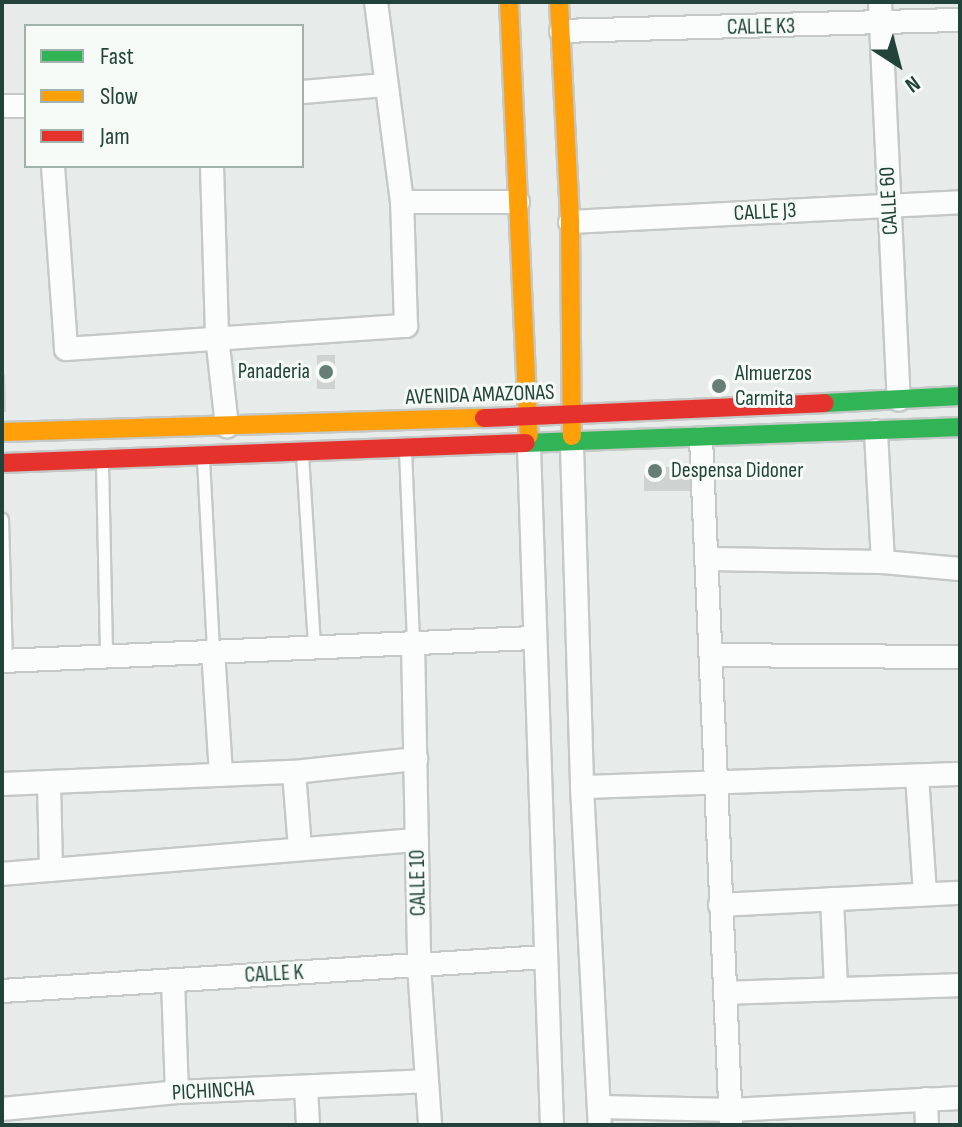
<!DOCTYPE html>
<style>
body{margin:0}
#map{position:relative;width:962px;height:1127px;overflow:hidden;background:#e7ecea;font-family:"Sofia Sans Condensed",sans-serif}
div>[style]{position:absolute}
.building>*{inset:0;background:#ced3d1;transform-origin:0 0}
.roads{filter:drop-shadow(2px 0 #c4c9c7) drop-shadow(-2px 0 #c4c9c7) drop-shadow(0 2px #c4c9c7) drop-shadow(0 -2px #c4c9c7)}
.lane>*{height:11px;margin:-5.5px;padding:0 5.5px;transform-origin:5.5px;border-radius:5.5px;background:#fbfcfc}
.street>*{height:22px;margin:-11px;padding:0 11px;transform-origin:11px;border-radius:11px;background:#fbfcfc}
.fast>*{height:18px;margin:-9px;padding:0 9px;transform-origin:9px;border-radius:9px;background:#30b455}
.slow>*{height:18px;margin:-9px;padding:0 9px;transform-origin:9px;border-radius:9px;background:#ff9f0a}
.jam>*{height:18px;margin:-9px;padding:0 9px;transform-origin:9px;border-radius:9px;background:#e5322d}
.dots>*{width:22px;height:22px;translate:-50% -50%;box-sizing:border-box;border:4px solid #f6fbf8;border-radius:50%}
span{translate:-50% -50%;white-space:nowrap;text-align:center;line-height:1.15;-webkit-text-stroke:6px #f6fbf8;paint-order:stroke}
.street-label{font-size:22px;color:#224339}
.poi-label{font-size:22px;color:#224339}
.right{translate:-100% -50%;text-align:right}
.left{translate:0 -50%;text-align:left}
.frame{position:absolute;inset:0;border:4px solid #224339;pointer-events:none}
.legend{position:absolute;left:24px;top:24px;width:280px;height:144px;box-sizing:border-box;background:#f6fbf8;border:2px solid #a1b1ac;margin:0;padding:10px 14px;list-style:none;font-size:24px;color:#224339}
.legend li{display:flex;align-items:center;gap:16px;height:40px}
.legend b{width:40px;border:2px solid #a1b1ac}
.north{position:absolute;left:858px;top:24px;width:80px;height:80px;-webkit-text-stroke:6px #f6fbf8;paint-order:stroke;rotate:144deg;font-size:22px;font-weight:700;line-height:32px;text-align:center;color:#224339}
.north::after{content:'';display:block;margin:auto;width:28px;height:36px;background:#224339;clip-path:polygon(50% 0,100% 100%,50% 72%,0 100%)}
</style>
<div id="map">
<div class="building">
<div style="left:317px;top:355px;width:18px;height:34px"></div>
<div style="clip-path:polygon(2px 374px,5px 374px,6px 412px,2px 412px)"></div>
<div style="left:694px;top:467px;width:24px;height:50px;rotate:90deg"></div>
</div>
<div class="roads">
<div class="lane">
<div style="left:405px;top:450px;width:191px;rotate:87.6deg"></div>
<div style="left:302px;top:454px;width:192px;rotate:86.4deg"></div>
<div style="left:203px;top:459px;width:191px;rotate:87deg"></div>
<div style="left:102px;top:461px;width:195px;rotate:88.8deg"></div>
<div style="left:2px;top:519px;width:141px;rotate:88.4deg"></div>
</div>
<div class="street">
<div style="left:880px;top:2px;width:398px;rotate:87.3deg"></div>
<div style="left:561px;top:31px;width:399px;rotate:-1.6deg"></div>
<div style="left:302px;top:92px;width:84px;rotate:-4.8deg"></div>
<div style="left:2px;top:106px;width:24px"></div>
<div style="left:53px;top:166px;width:183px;rotate:85.9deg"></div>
<div style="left:66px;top:349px;width:341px;rotate:-3.9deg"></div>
<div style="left:406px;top:326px;width:124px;rotate:-91.8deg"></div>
<div style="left:402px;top:202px;width:202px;rotate:-97.4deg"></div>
<div style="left:212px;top:166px;width:170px;rotate:88.3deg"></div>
<div style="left:217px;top:336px;width:91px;rotate:83.7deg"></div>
<div style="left:402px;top:202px;width:116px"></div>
<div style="left:570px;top:222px;width:391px;rotate:-2.9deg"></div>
<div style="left:701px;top:438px;width:688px;rotate:87.5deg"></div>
<div style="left:572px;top:446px;width:341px;rotate:88.3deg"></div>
<div style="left:582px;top:787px;width:338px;rotate:87deg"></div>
<div style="left:529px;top:447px;width:678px;rotate:88.06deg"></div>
<div style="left:707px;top:559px;width:176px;rotate:1deg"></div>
<div style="left:883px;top:562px;width:131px;rotate:-93.1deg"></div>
<div style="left:883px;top:562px;width:77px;rotate:5.2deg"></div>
<div style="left:413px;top:641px;width:325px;rotate:88.9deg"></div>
<div style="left:419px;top:966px;width:159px;rotate:86deg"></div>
<div style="left:213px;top:650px;width:125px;rotate:86.3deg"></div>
<div style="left:712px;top:655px;width:248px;rotate:0.5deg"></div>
<div style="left:2px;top:661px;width:532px;rotate:-2.48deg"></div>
<div style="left:294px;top:772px;width:76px;rotate:85.5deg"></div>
<div style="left:917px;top:776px;width:118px;rotate:86.1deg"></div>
<div style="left:49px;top:782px;width:88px;rotate:88.7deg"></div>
<div style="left:2px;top:784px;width:292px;rotate:-2.4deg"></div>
<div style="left:294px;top:772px;width:123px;rotate:-6.1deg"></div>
<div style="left:582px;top:787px;width:378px;rotate:-2deg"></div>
<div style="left:2px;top:874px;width:416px;rotate:-4.7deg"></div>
<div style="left:832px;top:899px;width:88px;rotate:87.4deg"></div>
<div style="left:720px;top:905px;width:240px;rotate:-2.9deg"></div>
<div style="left:173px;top:980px;width:112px;rotate:88deg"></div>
<div style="left:2px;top:991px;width:544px;rotate:-3.58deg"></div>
<div style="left:725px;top:993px;width:235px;rotate:-1.9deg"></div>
<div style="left:306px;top:1087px;width:38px;rotate:87deg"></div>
<div style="left:926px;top:1099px;width:26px;rotate:88deg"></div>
<div style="left:600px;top:1107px;width:131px;rotate:1.3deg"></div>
<div style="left:731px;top:1110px;width:229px;rotate:-3deg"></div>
<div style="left:2px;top:1109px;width:176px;rotate:-5.5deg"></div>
<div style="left:177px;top:1092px;width:248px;rotate:-2.5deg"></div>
</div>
<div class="fast">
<div style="left:825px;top:403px;width:135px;rotate:-3deg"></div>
<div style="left:526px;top:443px;width:434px;rotate:-2.1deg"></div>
</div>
<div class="slow">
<div style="left:509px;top:2px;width:434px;rotate:87.4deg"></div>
<div style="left:559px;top:2px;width:220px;rotate:87.1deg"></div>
<div style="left:570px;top:222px;width:214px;rotate:89.5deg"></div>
<div style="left:2px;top:432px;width:482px;rotate:-1.7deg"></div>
</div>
<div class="jam">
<div style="left:484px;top:418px;width:341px;rotate:-2.5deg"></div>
<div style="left:2px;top:463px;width:524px;rotate:-2.19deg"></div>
</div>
</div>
<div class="dots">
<div style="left:326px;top:372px;background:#677e77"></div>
<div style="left:719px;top:386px;background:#677e77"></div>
<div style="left:655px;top:471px;background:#677e77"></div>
</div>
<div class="street-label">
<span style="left:761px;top:27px;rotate:-1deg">CALLE K3</span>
<span style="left:889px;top:201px;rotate:-93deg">CALLE 60</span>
<span style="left:765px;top:212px;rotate:-3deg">CALLE J3</span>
<span style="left:480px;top:395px;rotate:-2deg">AVENIDA AMAZONAS</span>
<span style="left:418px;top:883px;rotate:-91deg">CALLE 10</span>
<span style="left:274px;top:974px;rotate:-3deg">CALLE K</span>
<span style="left:213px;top:1091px;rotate:-3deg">PICHINCHA</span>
</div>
<div class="poi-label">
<span class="right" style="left:310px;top:372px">Panaderia</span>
<span class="left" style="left:735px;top:386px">Almuerzos<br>Carmita</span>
<span class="left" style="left:671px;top:471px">Despensa Didoner</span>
</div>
<div class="frame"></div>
<ul class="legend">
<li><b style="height:10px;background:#30b455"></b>Fast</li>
<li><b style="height:10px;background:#ff9f0a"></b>Slow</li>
<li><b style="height:10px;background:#e5322d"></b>Jam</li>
</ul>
<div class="north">N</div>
</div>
